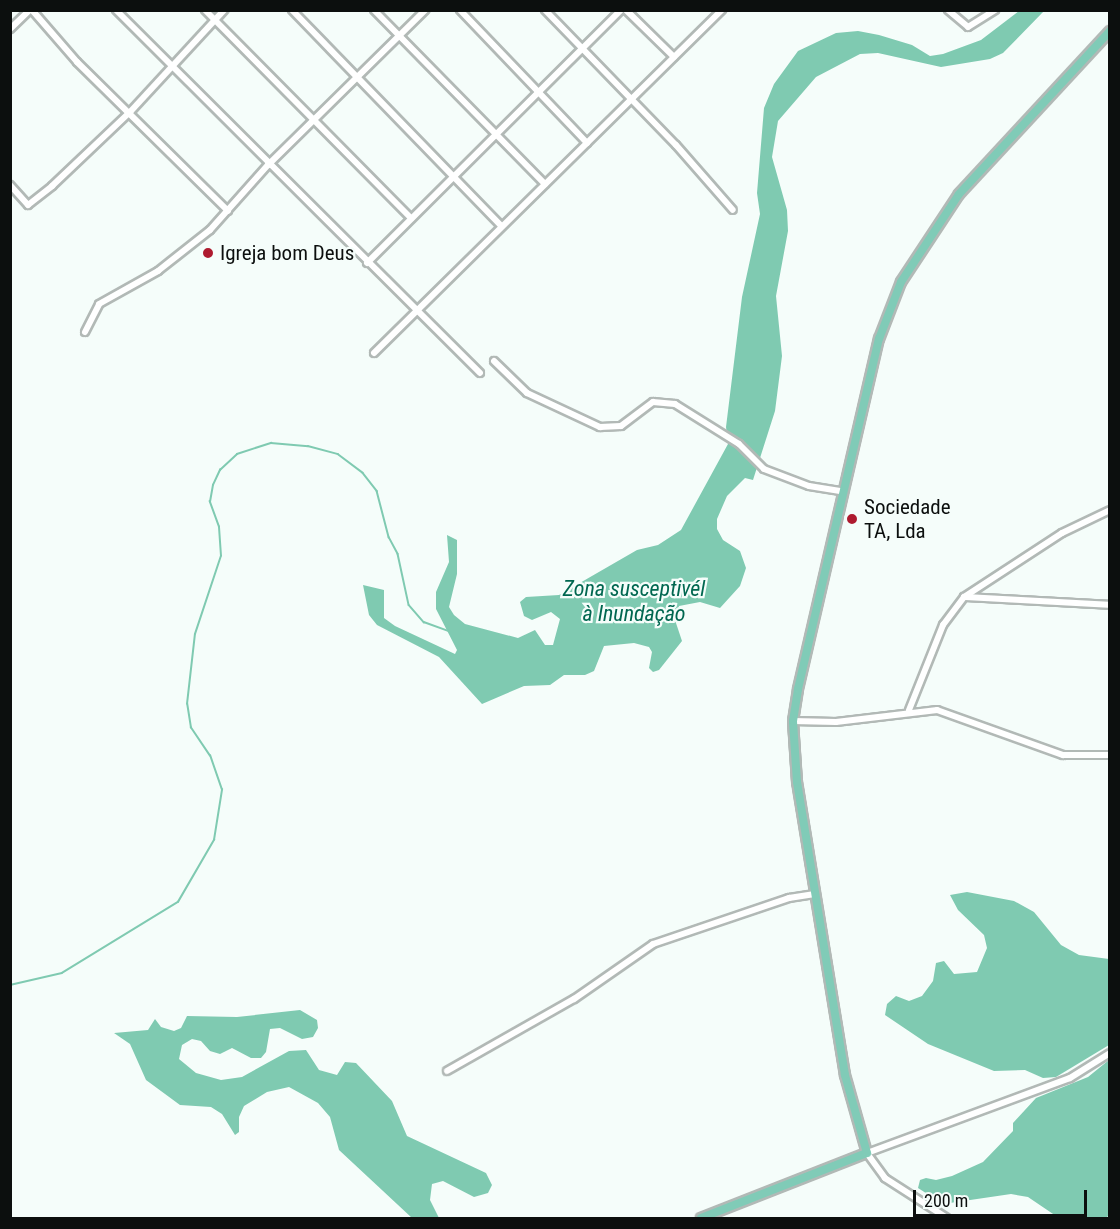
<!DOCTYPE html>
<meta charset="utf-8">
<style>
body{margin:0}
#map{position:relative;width:1120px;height:1229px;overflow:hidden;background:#f5fdfa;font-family:"Roboto Condensed",sans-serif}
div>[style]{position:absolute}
.water>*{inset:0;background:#7fcab1}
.stream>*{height:1.5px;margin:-0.75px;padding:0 0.75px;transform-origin:0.75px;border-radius:0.75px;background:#7fcab1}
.roads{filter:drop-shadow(2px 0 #b2b9b6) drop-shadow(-2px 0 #b2b9b6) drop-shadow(0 2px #b2b9b6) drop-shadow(0 -2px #b2b9b6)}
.minor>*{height:6px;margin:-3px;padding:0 3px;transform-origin:3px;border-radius:3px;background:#fff}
.major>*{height:8px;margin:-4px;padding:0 4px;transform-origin:4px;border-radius:4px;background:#80cbb7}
.dots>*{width:16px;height:16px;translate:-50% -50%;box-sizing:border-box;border:3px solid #f5fdfa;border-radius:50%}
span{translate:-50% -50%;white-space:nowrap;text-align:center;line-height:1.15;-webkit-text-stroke:4.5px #f5fdfa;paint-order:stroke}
.poi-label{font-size:21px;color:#0c0f0e}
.left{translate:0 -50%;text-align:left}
.water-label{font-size:22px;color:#006750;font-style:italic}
.frame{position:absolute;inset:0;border:12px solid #0c0f0e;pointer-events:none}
.scale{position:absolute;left:913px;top:1190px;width:174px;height:27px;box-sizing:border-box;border:3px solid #0c0f0e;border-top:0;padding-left:8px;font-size:18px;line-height:21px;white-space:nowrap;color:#0c0f0e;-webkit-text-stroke:4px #f5fdfa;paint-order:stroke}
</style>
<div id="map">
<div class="water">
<div style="clip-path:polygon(1019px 11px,1044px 11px,1003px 53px,990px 59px,941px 67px,878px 53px,860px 54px,816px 77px,778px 121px,772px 157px,787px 210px,788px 231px,776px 296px,782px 356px,775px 411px,753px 480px,745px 478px,727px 496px,717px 519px,717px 529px,723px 540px,740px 551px,746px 568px,740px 586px,720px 608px,700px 602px,679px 606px,675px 620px,682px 641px,659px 670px,653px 672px,649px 668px,652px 652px,649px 647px,634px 643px,604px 646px,594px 671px,585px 675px,564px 675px,550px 685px,524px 686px,482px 704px,439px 657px,377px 625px,369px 615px,363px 585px,384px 590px,384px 618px,395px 626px,455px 654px,457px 650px,436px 609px,436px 592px,449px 562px,447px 535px,457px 540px,457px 574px,449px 607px,454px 615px,465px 624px,518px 638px,535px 630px,545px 645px,553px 645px,560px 619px,551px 612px,532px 620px,524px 616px,520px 602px,526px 597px,559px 595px,637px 550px,658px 545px,681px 530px,728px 444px,726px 427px,742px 297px,760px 214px,757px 193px,764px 108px,774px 84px,798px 51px,836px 33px,858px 31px,879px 35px,912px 45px,930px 56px,943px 54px,981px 40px)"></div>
<div style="clip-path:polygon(967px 892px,1014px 901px,1034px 912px,1061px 945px,1079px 955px,1109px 959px,1109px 1045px,1056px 1077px,1043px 1078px,1025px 1070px,994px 1071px,928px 1044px,885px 1015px,887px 1004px,896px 996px,909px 1001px,922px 996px,933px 981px,936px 963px,944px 961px,954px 974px,977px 972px,987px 948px,984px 935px,958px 910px,950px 895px)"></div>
<div style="clip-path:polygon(300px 1010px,317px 1020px,318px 1028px,313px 1037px,302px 1039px,280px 1028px,270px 1029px,266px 1052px,261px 1058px,251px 1058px,232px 1048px,220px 1054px,210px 1051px,201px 1041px,192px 1039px,182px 1045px,179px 1059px,196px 1073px,221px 1080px,242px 1077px,289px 1051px,306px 1050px,319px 1070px,337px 1075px,345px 1062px,356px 1063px,392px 1101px,407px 1136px,486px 1173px,492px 1185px,488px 1193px,474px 1197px,443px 1181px,432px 1184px,430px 1200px,439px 1218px,412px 1218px,339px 1150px,330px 1117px,318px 1103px,289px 1087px,267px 1092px,244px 1106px,239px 1117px,239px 1132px,235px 1135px,222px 1114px,211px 1107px,180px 1105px,146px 1080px,130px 1044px,114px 1033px,148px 1030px,155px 1019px,161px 1027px,174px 1031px,181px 1028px,187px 1016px,237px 1017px)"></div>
<div style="clip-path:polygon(1109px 1060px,1110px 1214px,1106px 1218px,1059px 1218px,1028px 1197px,1011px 1194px,943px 1204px,918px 1188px,920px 1180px,926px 1178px,936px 1180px,952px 1176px,983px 1162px,1013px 1131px,1013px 1123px,1036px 1098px,1088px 1077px)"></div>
</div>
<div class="stream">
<div style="left:10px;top:985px;width:53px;rotate:-13deg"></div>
<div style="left:62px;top:973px;width:136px;rotate:-31.5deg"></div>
<div style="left:178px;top:902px;width:72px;rotate:-59.9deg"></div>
<div style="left:214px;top:840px;width:51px;rotate:-80.9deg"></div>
<div style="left:222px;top:790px;width:36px;rotate:-109deg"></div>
<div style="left:210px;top:756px;width:34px;rotate:-124deg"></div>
<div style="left:191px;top:728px;width:24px;rotate:-99deg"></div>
<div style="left:187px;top:704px;width:70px;rotate:-83.5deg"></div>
<div style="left:195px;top:634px;width:82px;rotate:-71.6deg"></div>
<div style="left:221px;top:556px;width:29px;rotate:-94deg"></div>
<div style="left:219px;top:527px;width:27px;rotate:-110deg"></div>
<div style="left:210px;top:502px;width:17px;rotate:-80deg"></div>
<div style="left:213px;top:485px;width:17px;rotate:-65deg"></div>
<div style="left:220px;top:470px;width:23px;rotate:-43deg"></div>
<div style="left:237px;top:454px;width:36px;rotate:-18deg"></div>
<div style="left:271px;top:443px;width:37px;rotate:5deg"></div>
<div style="left:308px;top:446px;width:31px;rotate:15deg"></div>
<div style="left:338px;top:454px;width:31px;rotate:37deg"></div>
<div style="left:363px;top:473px;width:23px;rotate:52deg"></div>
<div style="left:377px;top:491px;width:48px;rotate:75.4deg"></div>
<div style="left:389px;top:537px;width:19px;rotate:62deg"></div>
<div style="left:398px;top:554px;width:52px;rotate:77.8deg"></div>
<div style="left:409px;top:605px;width:23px;rotate:49deg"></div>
<div style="left:424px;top:622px;width:27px;rotate:20deg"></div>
</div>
<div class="roads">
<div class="minor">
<div style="left:32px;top:10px;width:69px;rotate:49.1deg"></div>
<div style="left:77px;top:62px;width:212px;rotate:44.6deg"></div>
<div style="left:116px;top:10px;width:514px;rotate:44.92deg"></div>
<div style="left:205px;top:10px;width:293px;rotate:45.3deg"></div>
<div style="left:292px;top:10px;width:301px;rotate:45.9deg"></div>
<div style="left:374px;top:10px;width:244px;rotate:45.5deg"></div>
<div style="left:460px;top:10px;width:184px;rotate:46.3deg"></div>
<div style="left:545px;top:10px;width:188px;rotate:45.9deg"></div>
<div style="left:676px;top:145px;width:86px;rotate:48.8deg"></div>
<div style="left:626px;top:10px;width:67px;rotate:44.4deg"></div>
<div style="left:948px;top:10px;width:26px;rotate:40deg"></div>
<div style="left:968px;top:27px;width:32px;rotate:-32deg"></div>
<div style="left:10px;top:29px;width:28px;rotate:-44deg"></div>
<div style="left:10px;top:185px;width:27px;rotate:48deg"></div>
<div style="left:28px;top:205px;width:31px;rotate:-38deg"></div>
<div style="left:52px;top:186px;width:108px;rotate:-43.5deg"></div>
<div style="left:130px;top:112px;width:139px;rotate:-47.3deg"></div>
<div style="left:367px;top:263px;width:359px;rotate:-44.9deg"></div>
<div style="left:85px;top:332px;width:31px;rotate:-63deg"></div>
<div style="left:99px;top:304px;width:68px;rotate:-29.2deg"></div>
<div style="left:158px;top:271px;width:66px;rotate:-38.3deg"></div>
<div style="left:210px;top:230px;width:87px;rotate:-48.3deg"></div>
<div style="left:268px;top:165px;width:221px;rotate:-44.6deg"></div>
<div style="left:374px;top:353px;width:489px;rotate:-44.6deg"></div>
<div style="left:494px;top:361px;width:46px;rotate:44.1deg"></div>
<div style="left:527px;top:393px;width:81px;rotate:25deg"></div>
<div style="left:600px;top:427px;width:21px;rotate:-3deg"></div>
<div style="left:621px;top:426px;width:40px;rotate:-37deg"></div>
<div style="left:653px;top:402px;width:22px;rotate:5deg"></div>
<div style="left:675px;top:404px;width:75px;rotate:32deg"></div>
<div style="left:739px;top:444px;width:35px;rotate:45deg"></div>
<div style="left:764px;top:469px;width:48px;rotate:20.7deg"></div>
<div style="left:809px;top:486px;width:33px;rotate:9deg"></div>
<div style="left:964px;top:597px;width:146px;rotate:3.1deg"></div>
<div style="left:909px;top:710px;width:92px;rotate:-68.2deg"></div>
<div style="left:943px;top:625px;width:35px;rotate:-53deg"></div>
<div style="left:964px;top:597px;width:117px;rotate:-33.1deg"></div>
<div style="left:1062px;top:533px;width:53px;rotate:-25.6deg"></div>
<div style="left:793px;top:721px;width:43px;rotate:1.3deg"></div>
<div style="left:836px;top:722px;width:102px;rotate:-6.8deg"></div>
<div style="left:937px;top:710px;width:134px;rotate:19.7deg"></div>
<div style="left:1063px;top:755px;width:47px"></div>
<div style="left:447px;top:1071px;width:146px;rotate:-29.6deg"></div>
<div style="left:574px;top:999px;width:96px;rotate:-34.8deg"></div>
<div style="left:653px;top:944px;width:144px;rotate:-18.7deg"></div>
<div style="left:789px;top:898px;width:26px;rotate:-9deg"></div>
<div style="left:947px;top:1218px;width:74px;rotate:-147.2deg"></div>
<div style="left:885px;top:1178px;width:31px;rotate:-126deg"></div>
<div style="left:867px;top:1153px;width:216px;rotate:-20.3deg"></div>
<div style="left:1070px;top:1078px;width:47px;rotate:-32deg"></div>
</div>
<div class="major">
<div style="left:701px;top:1218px;width:178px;rotate:-21.4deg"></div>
<div style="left:867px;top:1153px;width:81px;rotate:-105.8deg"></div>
<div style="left:845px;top:1075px;width:297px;rotate:-99.3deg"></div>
<div style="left:797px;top:782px;width:61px;rotate:-93.8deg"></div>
<div style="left:793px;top:721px;width:32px;rotate:-81deg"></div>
<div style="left:798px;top:689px;width:359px;rotate:-77deg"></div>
<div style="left:879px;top:339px;width:61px;rotate:-68.9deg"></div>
<div style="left:901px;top:282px;width:105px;rotate:-56.6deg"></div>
<div style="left:959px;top:194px;width:222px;rotate:-47.2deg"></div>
</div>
</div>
<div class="dots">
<div style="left:208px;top:253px;background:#ae1a2f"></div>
<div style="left:852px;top:519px;background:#ae1a2f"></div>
</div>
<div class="poi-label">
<span class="left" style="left:220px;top:253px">Igreja bom Deus</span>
<span class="left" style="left:864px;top:519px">Sociedade<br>TA, Lda</span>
</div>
<div class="water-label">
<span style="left:634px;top:601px">Zona susceptivél<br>à Inundação</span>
</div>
<div class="frame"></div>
<div class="scale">200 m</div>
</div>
